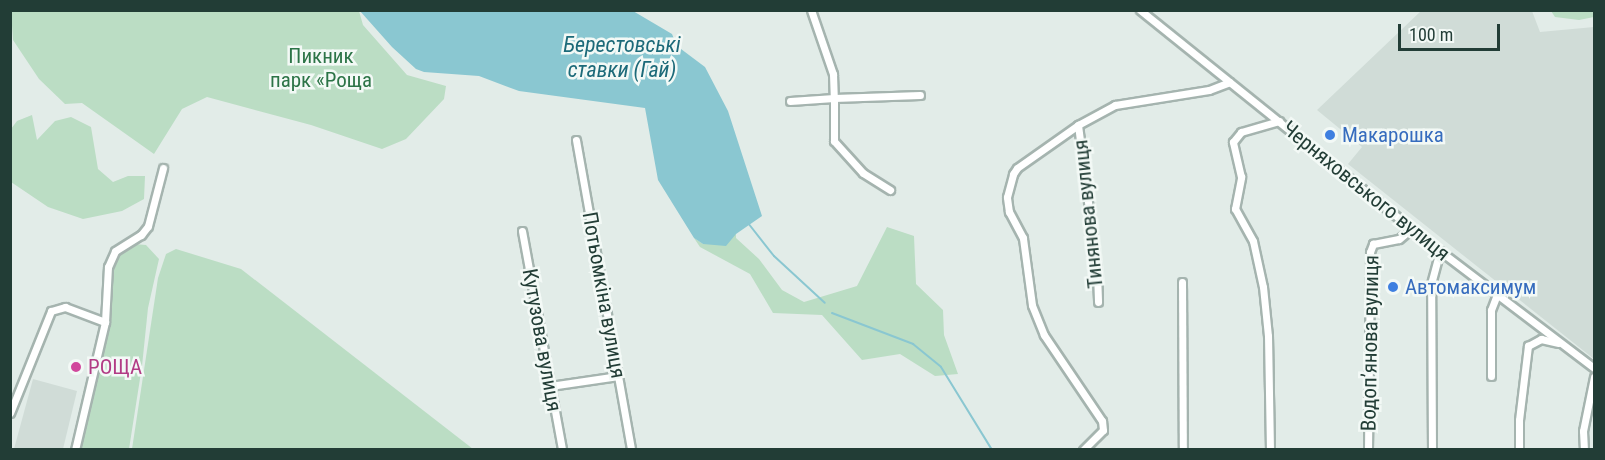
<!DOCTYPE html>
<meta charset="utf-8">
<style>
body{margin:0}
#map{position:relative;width:1605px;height:460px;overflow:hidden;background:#e2ece8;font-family:"Roboto Condensed",sans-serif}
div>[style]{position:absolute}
.built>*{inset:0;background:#d0dcd7}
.green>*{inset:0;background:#bbddc4}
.water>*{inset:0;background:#8ac7d1}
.stream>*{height:2px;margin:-1px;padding:0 1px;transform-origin:1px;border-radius:1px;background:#8ac7d1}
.roads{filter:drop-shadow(2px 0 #a5b4af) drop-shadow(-2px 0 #a5b4af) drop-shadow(0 2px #a5b4af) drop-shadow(0 -2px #a5b4af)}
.street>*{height:7px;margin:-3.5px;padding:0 3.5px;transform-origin:3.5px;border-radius:3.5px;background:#fff}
.dots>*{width:16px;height:16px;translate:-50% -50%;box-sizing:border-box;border:3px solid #f3f9f6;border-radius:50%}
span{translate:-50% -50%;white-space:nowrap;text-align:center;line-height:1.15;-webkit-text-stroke:5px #f3f9f6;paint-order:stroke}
.park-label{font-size:21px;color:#2c7447}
.shop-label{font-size:21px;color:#366cbe}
.left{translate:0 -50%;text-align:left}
.street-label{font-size:21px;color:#223d36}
.hotel-label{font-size:21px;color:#b23c85}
.water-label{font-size:22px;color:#1c6a79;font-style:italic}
.frame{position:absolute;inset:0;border:12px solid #223d36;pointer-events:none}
.scale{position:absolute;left:1398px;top:24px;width:102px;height:27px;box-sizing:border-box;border:3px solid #223d36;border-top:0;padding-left:8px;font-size:18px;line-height:21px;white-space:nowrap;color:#223d36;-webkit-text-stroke:4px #f3f9f6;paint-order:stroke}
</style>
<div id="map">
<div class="built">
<div style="clip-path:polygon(1421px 11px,1532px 11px,1540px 32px,1594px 27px,1594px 359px,1348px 164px,1362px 147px,1317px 110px)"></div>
<div style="clip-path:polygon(33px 379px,77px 391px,63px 449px,14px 449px)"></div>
</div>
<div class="green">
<div style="clip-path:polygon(80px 11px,359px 11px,363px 25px,407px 75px,446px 86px,444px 99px,406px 139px,382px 149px,311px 125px,207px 97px,182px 109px,154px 154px,82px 103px,65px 104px,39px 79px,13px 40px,11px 11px)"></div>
<div style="clip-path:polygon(1551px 11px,1594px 11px,1594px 17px,1579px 20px,1555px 17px)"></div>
<div style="clip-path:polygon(32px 115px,37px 140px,55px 121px,71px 117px,91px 127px,98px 169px,113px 182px,128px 176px,145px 176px,144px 199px,122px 211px,83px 219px,48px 207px,11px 182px,11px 129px,17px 121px)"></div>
<div style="clip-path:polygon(887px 227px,914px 236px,916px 284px,943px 310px,944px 335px,958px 374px,935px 376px,900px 354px,862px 360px,822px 315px,773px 313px,750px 274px,700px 247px,694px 238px,703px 244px,736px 234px,736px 238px,759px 259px,782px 290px,804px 302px,857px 286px)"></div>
<div style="clip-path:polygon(134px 244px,146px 245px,159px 259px,148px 308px,142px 366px,129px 449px,78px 450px,109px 323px,112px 269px,119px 254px)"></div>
<div style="clip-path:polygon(176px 249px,241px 269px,473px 449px,132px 449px,158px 278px,166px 254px)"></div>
</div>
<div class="water">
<div style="clip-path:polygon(360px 11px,633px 11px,672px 34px,677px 46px,705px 67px,728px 111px,762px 216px,736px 234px,726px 246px,703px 244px,694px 238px,658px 180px,645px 108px,519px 91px,479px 76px,424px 72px,416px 69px,392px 47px)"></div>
</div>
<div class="stream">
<div style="left:748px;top:223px;width:42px;rotate:51.8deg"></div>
<div style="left:774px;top:256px;width:69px;rotate:42.7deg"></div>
<div style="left:832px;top:313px;width:87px;rotate:20.9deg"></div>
<div style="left:913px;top:344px;width:36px;rotate:39deg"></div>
<div style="left:941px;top:367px;width:97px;rotate:58.4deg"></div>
</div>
<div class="roads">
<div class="street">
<div style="left:811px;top:10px;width:68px;rotate:71deg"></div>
<div style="left:833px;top:74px;width:24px;rotate:88deg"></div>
<div style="left:834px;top:98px;width:86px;rotate:-2deg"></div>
<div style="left:1140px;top:10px;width:385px;rotate:38.8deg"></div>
<div style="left:1440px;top:251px;width:193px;rotate:37.2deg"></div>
<div style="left:790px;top:101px;width:44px;rotate:-3.9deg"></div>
<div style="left:834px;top:98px;width:43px;rotate:90deg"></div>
<div style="left:834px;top:141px;width:43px;rotate:47.8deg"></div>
<div style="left:863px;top:173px;width:32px;rotate:32deg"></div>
<div style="left:1078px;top:125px;width:148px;rotate:82.6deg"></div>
<div style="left:1097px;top:272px;width:30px;rotate:88deg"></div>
<div style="left:576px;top:140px;width:315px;rotate:79.9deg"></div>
<div style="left:522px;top:231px;width:223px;rotate:79.6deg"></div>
<div style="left:1182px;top:282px;width:168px;rotate:89.7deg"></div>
<div style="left:1491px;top:376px;width:66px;rotate:-90deg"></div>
<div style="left:1491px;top:310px;width:17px;rotate:-69deg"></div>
<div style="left:550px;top:386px;width:69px;rotate:-8.4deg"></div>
<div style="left:10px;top:413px;width:110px;rotate:-68.1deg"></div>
<div style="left:51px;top:311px;width:15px;rotate:-16deg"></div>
<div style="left:65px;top:307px;width:43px;rotate:20.6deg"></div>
<div style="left:75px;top:450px;width:131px;rotate:-76.8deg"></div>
<div style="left:105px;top:322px;width:55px;rotate:-86.9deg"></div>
<div style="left:108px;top:267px;width:17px;rotate:-66deg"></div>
<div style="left:115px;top:251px;width:31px;rotate:-32deg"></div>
<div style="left:141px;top:235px;width:11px;rotate:-52deg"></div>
<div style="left:148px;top:226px;width:60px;rotate:-75.5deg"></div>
<div style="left:1083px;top:450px;width:28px;rotate:-45deg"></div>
<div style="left:1103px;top:430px;width:9px;rotate:-96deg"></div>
<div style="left:1102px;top:421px;width:104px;rotate:-124deg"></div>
<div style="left:1044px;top:335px;width:32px;rotate:-112deg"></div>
<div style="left:1032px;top:305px;width:68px;rotate:-97.7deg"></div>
<div style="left:1023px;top:238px;width:30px;rotate:-118deg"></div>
<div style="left:1009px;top:212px;width:15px;rotate:-98deg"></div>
<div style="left:1007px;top:197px;width:24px;rotate:-75deg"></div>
<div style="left:1013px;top:174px;width:7px;rotate:-56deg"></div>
<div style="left:1017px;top:168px;width:75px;rotate:-35.2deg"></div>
<div style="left:1078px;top:125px;width:42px;rotate:-28.4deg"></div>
<div style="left:1115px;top:105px;width:95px;rotate:-9.1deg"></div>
<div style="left:1209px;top:90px;width:22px;rotate:-21deg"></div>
<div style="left:1270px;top:450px;width:114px;rotate:-91deg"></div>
<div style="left:1268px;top:336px;width:49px;rotate:-95.8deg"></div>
<div style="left:1263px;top:287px;width:47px;rotate:-102.3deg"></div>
<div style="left:1253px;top:241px;width:37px;rotate:-119deg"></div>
<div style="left:1235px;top:209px;width:33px;rotate:-79deg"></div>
<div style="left:1241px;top:177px;width:36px;rotate:-103deg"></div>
<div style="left:1233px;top:142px;width:13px;rotate:-51deg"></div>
<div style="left:1241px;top:132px;width:40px;rotate:-16deg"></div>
<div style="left:1368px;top:450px;width:198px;rotate:-89.4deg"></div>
<div style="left:1370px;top:252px;width:9px;rotate:-69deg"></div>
<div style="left:1373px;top:244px;width:26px;rotate:-11deg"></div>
<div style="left:1399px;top:239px;width:17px;rotate:-40deg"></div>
<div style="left:1432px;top:450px;width:166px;rotate:-90.3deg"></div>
<div style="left:1431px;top:284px;width:34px;rotate:-75deg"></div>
<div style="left:1519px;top:450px;width:30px;rotate:-90deg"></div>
<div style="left:1519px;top:420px;width:75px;rotate:-83.1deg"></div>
<div style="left:1528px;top:346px;width:15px;rotate:-28deg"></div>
<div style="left:1541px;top:339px;width:18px;rotate:13deg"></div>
<div style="left:1584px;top:450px;width:19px;rotate:-93deg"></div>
<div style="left:1583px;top:431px;width:55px;rotate:-78.5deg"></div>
</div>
</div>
<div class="dots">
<div style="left:1330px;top:135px;background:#3f7fe0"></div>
<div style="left:1393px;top:287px;background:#3f7fe0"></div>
<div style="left:76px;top:367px;background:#d1479c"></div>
</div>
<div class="park-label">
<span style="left:321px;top:68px">Пикник<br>парк «Роща</span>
</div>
<div class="shop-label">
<span class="left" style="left:1342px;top:135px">Макарошка</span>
<span class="left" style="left:1405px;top:287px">Автомаксимум</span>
</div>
<div class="street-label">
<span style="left:1366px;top:191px;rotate:39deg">Черняховського вулиця</span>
<span style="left:1088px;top:214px;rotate:-96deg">Тинянова вулиця</span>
<span style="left:604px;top:295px;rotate:80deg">Потьомкіна вулиця</span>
<span style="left:542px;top:340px;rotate:80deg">Кутузова вулиця</span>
<span style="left:1370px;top:343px;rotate:-89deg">Водоп’янова вулиця</span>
</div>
<div class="hotel-label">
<span class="left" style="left:88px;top:367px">РОЩА</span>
</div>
<div class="water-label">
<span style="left:622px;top:57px">Берестовські<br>ставки (Гай)</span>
</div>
<div class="frame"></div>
<div class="scale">100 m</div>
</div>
